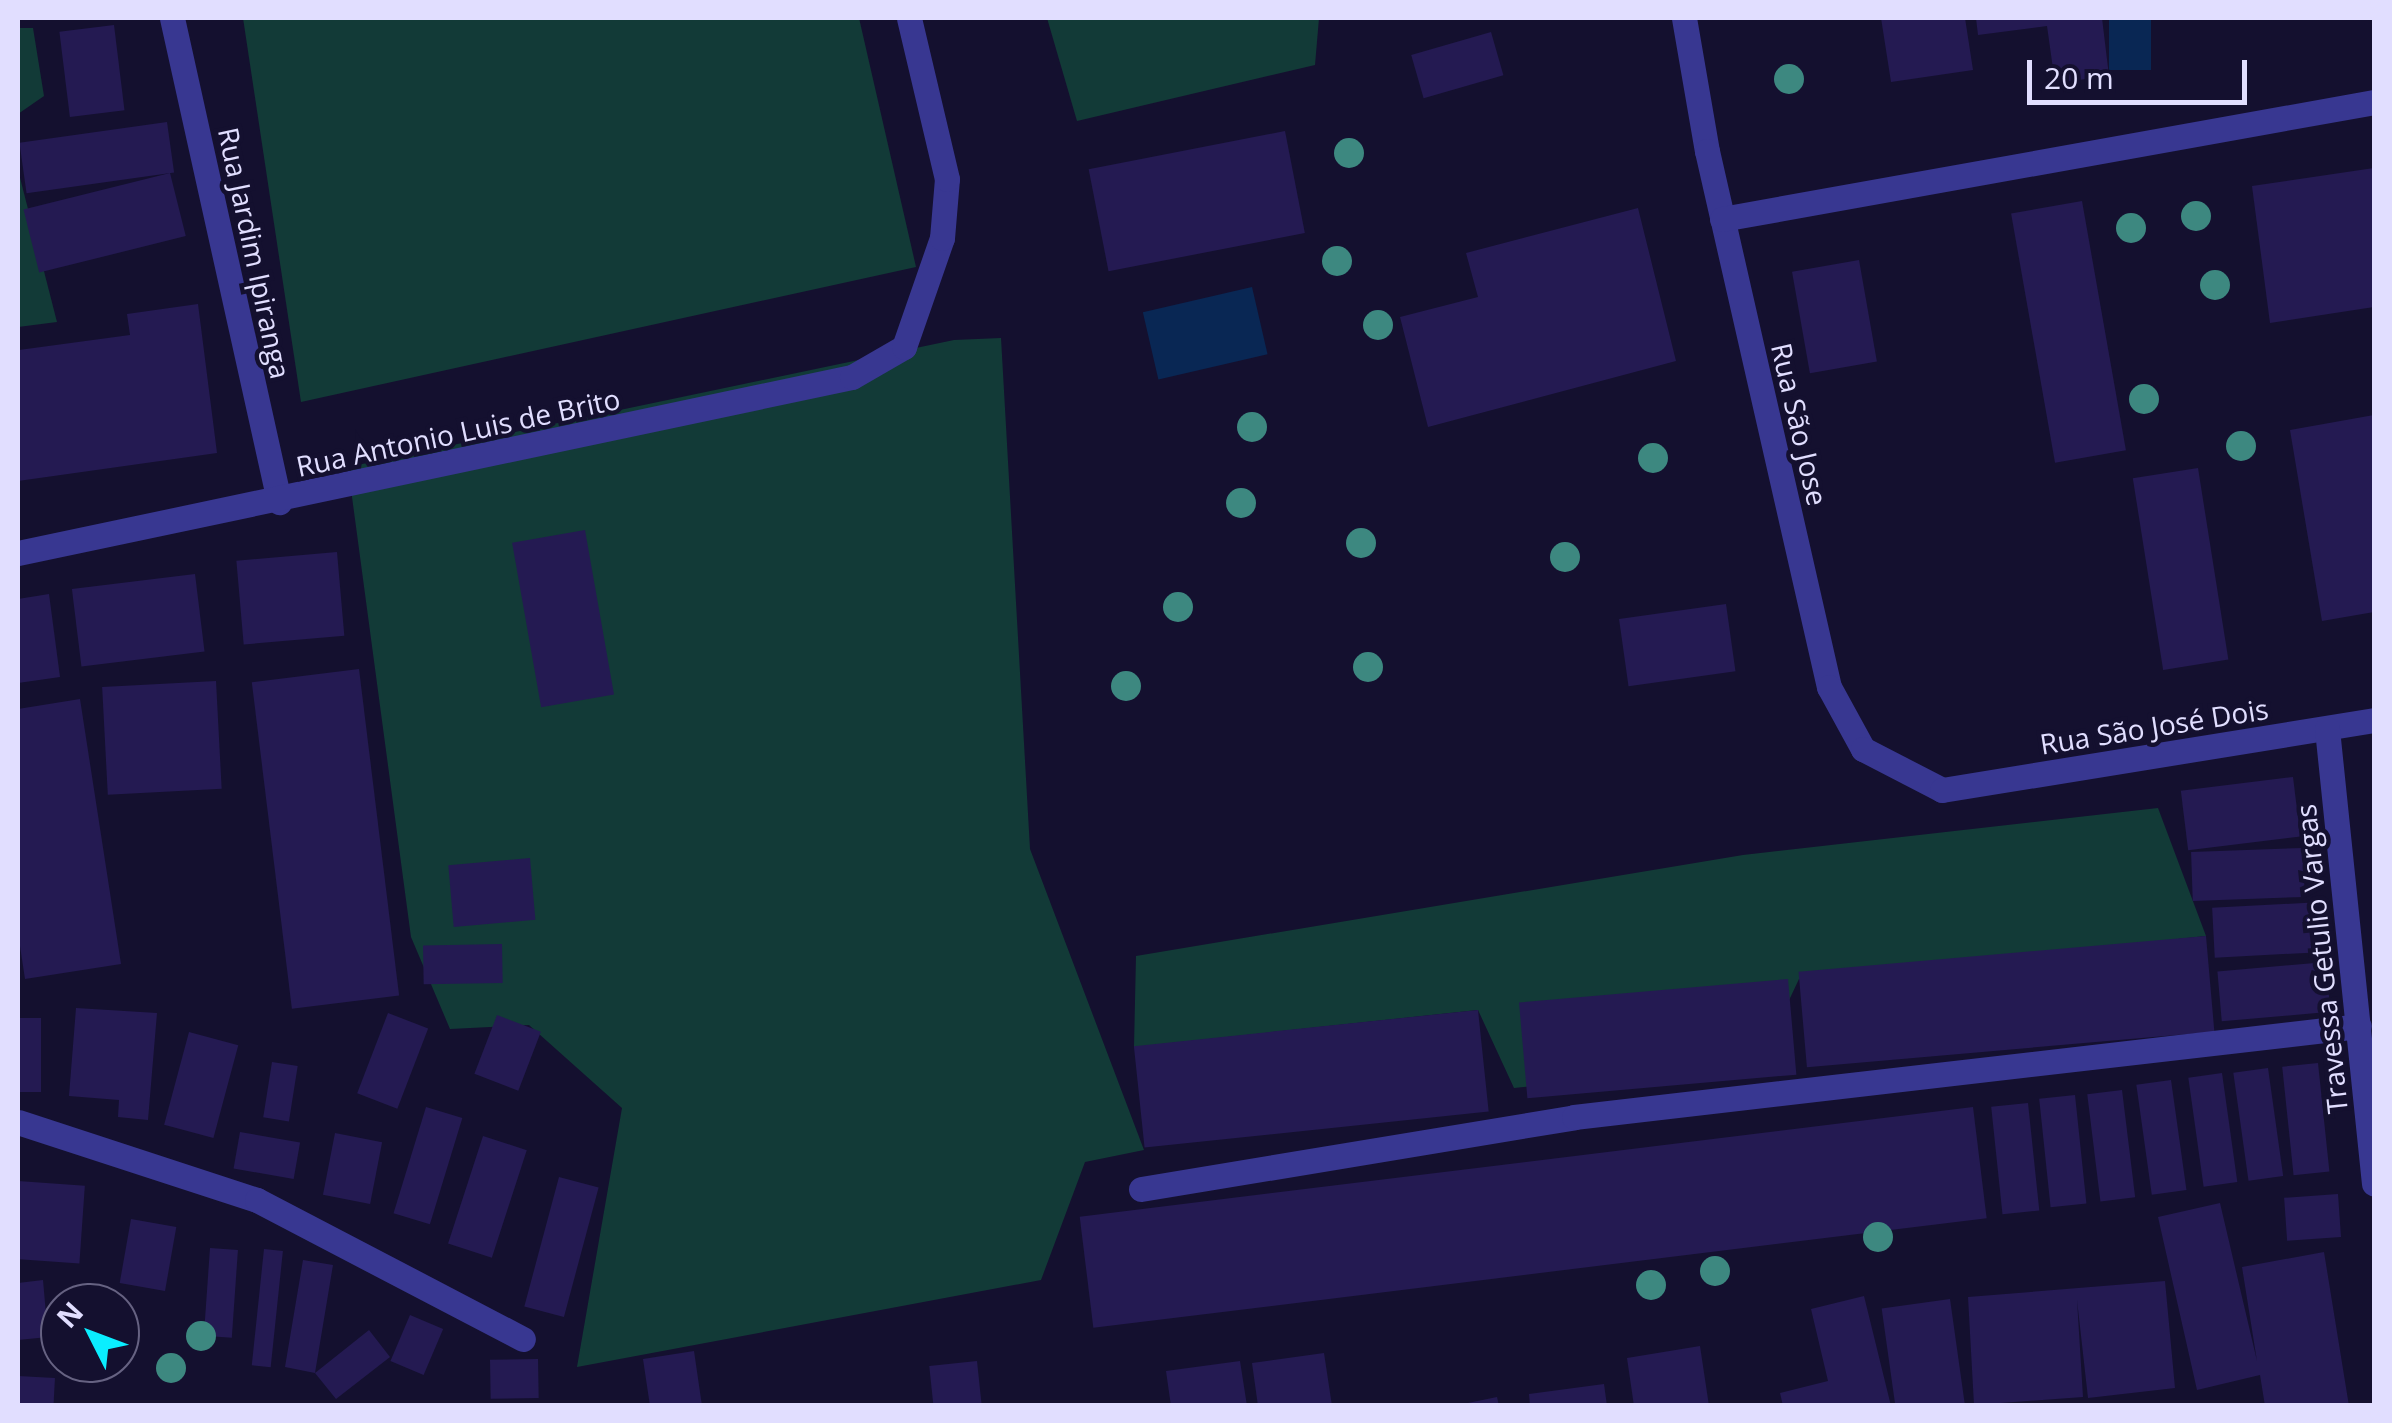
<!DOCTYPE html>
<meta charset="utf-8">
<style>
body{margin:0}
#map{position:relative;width:2392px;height:1423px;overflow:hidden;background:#14102f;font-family:"Open Sans",sans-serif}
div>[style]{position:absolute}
.green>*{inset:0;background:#123a37}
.water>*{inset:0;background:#092754;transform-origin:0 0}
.building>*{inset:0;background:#241a52;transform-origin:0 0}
.service>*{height:25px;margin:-12.5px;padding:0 12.5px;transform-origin:12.5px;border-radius:12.5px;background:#383791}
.minor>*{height:25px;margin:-12.5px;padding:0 12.5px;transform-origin:12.5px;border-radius:12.5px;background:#383791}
.trees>*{width:30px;height:30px;margin:-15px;border-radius:50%;background:#3d8880}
span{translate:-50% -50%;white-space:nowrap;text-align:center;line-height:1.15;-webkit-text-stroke:9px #14102f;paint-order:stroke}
.street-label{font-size:28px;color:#e1deff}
.frame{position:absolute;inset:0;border:20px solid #e1deff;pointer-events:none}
.north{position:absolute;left:40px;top:1283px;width:100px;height:100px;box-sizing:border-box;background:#14102f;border:2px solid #666282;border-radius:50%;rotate:312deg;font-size:28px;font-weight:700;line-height:40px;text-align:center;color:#e1deff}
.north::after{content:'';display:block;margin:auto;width:35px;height:45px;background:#0aeeff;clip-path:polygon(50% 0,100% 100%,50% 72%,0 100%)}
.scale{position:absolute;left:2027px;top:60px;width:220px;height:45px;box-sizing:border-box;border:5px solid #e1deff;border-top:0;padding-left:12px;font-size:30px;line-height:35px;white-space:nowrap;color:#e1deff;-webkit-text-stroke:8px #14102f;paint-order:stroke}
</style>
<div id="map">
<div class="green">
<div style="clip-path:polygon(243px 18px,859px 18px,916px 267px,301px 402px)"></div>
<div style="clip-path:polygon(1047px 18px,1319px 18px,1315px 65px,1077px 121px)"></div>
<div style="clip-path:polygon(18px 28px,33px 28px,44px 96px,18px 114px)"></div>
<div style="clip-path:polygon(18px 170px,57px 322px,18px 327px)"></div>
<div style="clip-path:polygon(1001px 338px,1030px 849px,1144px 1150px,1085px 1162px,1041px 1280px,577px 1367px,622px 1108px,529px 1025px,450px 1029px,411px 937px,348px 467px,954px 340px)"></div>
<div style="clip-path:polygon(2158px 808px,2206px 936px,1799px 979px,1760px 1062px,1514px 1088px,1478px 1010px,1134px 1047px,1136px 956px,1743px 855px)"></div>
</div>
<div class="water">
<div style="left:2109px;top:18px;width:42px;height:52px"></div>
<div style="left:1252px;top:287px;width:69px;height:112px;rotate:77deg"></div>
</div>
<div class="building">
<div style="clip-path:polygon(1881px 18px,1965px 18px,1973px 70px,1891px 82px)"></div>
<div style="clip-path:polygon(1976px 18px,2102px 18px,2109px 76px,2055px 83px,2047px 26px,1978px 35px)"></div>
<div style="left:114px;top:25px;width:86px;height:55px;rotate:83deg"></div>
<div style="left:1491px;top:32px;width:45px;height:83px;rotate:74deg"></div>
<div style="left:167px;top:122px;width:51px;height:149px;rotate:82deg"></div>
<div style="left:1285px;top:131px;width:104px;height:200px;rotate:79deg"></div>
<div style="clip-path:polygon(2374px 168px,2374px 307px,2270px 323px,2252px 186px)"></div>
<div style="left:170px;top:173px;width:65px;height:151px;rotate:76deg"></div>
<div style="left:2082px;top:201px;width:253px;height:72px;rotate:80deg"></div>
<div style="clip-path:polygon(1638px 208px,1676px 361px,1428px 427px,1400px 317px,1478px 297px,1466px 253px)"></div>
<div style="left:1859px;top:260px;width:103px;height:68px;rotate:80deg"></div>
<div style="clip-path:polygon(198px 304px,217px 453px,18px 481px,19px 350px,130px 335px,127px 314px)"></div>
<div style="clip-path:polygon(2374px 415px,2374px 612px,2322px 621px,2290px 430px)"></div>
<div style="left:2198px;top:468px;width:194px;height:66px;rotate:81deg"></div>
<div style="left:585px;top:530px;width:167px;height:74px;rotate:80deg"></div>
<div style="left:337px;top:552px;width:84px;height:101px;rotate:85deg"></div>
<div style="left:195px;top:574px;width:78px;height:124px;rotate:83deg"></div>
<div style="clip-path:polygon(49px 594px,60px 677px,18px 683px,18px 599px)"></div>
<div style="left:1726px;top:604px;width:68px;height:108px;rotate:82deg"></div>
<div style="left:359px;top:669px;width:329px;height:108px;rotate:83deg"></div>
<div style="left:216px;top:681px;width:108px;height:114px;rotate:87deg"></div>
<div style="clip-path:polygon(80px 699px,121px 964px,25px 979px,18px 933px,18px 709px)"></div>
<div style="left:2293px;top:777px;width:60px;height:113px;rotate:83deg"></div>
<div style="left:2303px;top:848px;width:49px;height:112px;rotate:88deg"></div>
<div style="left:530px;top:858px;width:62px;height:82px;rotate:85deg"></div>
<div style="left:2322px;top:902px;width:50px;height:110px;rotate:87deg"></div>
<div style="left:2206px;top:936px;width:96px;height:409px;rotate:85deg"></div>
<div style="left:502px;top:944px;width:39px;height:79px;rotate:89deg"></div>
<div style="left:2326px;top:962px;width:50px;height:109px;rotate:85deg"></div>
<div style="left:1788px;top:979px;width:96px;height:270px;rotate:85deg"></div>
<div style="clip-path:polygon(76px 1008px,157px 1013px,148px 1120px,118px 1117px,119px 1100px,69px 1096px)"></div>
<div style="left:1478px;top:1010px;width:102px;height:346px;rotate:84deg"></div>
<div style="left:388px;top:1013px;width:43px;height:86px;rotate:21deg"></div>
<div style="left:497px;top:1015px;width:47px;height:63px;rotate:21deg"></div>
<div style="left:18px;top:1018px;width:23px;height:74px"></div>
<div style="left:189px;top:1032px;width:51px;height:96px;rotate:15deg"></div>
<div style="left:272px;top:1062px;width:26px;height:56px;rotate:9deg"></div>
<div style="left:2318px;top:1063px;width:109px;height:36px;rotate:84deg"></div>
<div style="left:2268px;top:1068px;width:109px;height:35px;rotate:82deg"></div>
<div style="left:2222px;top:1073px;width:110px;height:34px;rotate:82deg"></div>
<div style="left:2171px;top:1080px;width:111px;height:35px;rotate:82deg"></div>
<div style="left:2122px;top:1090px;width:108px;height:35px;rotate:83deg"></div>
<div style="left:2075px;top:1095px;width:109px;height:36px;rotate:84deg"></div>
<div style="left:2028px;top:1103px;width:108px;height:37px;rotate:84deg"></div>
<div style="left:426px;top:1107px;width:38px;height:111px;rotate:17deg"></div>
<div style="left:1973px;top:1107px;width:112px;height:900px;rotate:83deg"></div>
<div style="left:240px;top:1132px;width:61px;height:37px;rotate:10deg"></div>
<div style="left:335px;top:1133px;width:48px;height:63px;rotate:11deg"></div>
<div style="left:483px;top:1136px;width:46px;height:113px;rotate:18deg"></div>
<div style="left:559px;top:1177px;width:41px;height:134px;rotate:15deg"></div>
<div style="left:18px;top:1181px;width:67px;height:78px;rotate:4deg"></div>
<div style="left:2338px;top:1194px;width:43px;height:54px;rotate:86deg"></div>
<div style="clip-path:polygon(2220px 1203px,2257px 1361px,2242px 1267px,2324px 1252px,2349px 1406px,2265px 1406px,2260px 1375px,2197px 1390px,2158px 1217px)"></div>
<div style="left:131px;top:1219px;width:46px;height:65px;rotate:10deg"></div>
<div style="left:210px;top:1248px;width:28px;height:88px;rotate:4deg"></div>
<div style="left:264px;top:1249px;width:19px;height:117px;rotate:6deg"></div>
<div style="clip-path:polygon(303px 1260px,333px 1265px,315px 1373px,369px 1330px,390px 1357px,336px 1399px,315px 1373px,285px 1367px)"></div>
<div style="clip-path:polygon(43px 1280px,48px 1337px,18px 1340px,18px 1283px)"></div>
<div style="clip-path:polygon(2165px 1281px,2175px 1388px,2088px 1398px,2077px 1300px,2083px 1397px,1974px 1405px,1968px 1297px)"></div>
<div style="clip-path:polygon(1864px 1296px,1891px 1406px,1783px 1406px,1780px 1393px,1828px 1381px,1811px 1309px)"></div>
<div style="left:1950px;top:1299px;width:108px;height:69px;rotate:82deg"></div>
<div style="left:410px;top:1315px;width:36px;height:50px;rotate:23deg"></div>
<div style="clip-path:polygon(1700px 1346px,1709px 1406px,1634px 1406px,1627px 1358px)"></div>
<div style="clip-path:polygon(694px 1351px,702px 1406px,650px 1406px,643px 1359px)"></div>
<div style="clip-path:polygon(1324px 1353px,1332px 1406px,1258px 1406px,1252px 1363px)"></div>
<div style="left:538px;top:1359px;width:39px;height:48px;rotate:89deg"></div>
<div style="left:977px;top:1361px;width:45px;height:48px;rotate:84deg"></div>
<div style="clip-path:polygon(1240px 1361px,1247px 1406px,1171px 1406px,1166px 1371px)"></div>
<div style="left:18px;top:1376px;width:37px;height:30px;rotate:3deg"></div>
<div style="clip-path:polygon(1604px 1384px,1607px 1406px,1530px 1406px,1529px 1394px)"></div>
<div style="clip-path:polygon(1497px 1397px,1499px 1406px,1463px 1406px,1463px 1404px)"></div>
</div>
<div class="service">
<div style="left:1141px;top:1189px;width:439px;rotate:-9.4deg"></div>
<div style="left:1574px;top:1117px;width:790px;rotate:-6.61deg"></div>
</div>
<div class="minor">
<div style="left:172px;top:18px;width:496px;rotate:77.5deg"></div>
<div style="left:1684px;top:18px;width:135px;rotate:80.2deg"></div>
<div style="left:1707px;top:151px;width:550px;rotate:77.18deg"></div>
<div style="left:1829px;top:687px;width:71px;rotate:61.3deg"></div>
<div style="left:1863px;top:749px;width:89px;rotate:27.4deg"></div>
<div style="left:1942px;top:790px;width:438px;rotate:-9.2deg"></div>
<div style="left:1722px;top:219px;width:662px;rotate:-10.17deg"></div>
<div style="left:18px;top:553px;width:852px;rotate:-11.92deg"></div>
<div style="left:852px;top:377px;width:60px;rotate:-30deg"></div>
<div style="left:904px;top:347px;width:115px;rotate:-70.8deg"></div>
<div style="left:942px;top:238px;width:59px;rotate:-85.2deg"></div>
<div style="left:947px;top:179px;width:165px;rotate:-103.3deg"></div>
<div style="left:2327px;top:729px;width:457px;rotate:84.1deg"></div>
<div style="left:18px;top:1122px;width:251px;rotate:18.1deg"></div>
<div style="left:257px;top:1200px;width:300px;rotate:27.6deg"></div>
</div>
<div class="trees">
<div style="left:1789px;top:79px"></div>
<div style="left:1349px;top:153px"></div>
<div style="left:2196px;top:216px"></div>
<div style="left:2131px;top:228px"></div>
<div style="left:1337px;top:261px"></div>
<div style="left:2215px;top:285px"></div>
<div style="left:1378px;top:325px"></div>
<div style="left:2144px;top:399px"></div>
<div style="left:1252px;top:427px"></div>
<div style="left:2241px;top:446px"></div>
<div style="left:1653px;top:458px"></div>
<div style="left:1241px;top:503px"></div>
<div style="left:1361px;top:543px"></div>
<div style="left:1565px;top:557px"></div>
<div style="left:1178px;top:607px"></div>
<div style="left:1368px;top:667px"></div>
<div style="left:1126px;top:686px"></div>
<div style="left:1878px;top:1237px"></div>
<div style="left:1715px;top:1271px"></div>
<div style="left:1651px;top:1285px"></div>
<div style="left:201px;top:1336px"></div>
<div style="left:171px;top:1368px"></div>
</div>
<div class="street-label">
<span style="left:255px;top:253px;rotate:78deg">Rua Jardim Ipiranga</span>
<span style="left:1800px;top:424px;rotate:77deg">Rua São Jose</span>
<span style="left:458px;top:432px;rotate:-12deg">Rua Antonio Luis de Brito</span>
<span style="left:2154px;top:726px;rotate:-9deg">Rua São José Dois</span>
<span style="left:2321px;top:959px;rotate:-96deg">Travessa Getulio Vargas</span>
</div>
<div class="frame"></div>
<div class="north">N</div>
<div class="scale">20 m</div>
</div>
